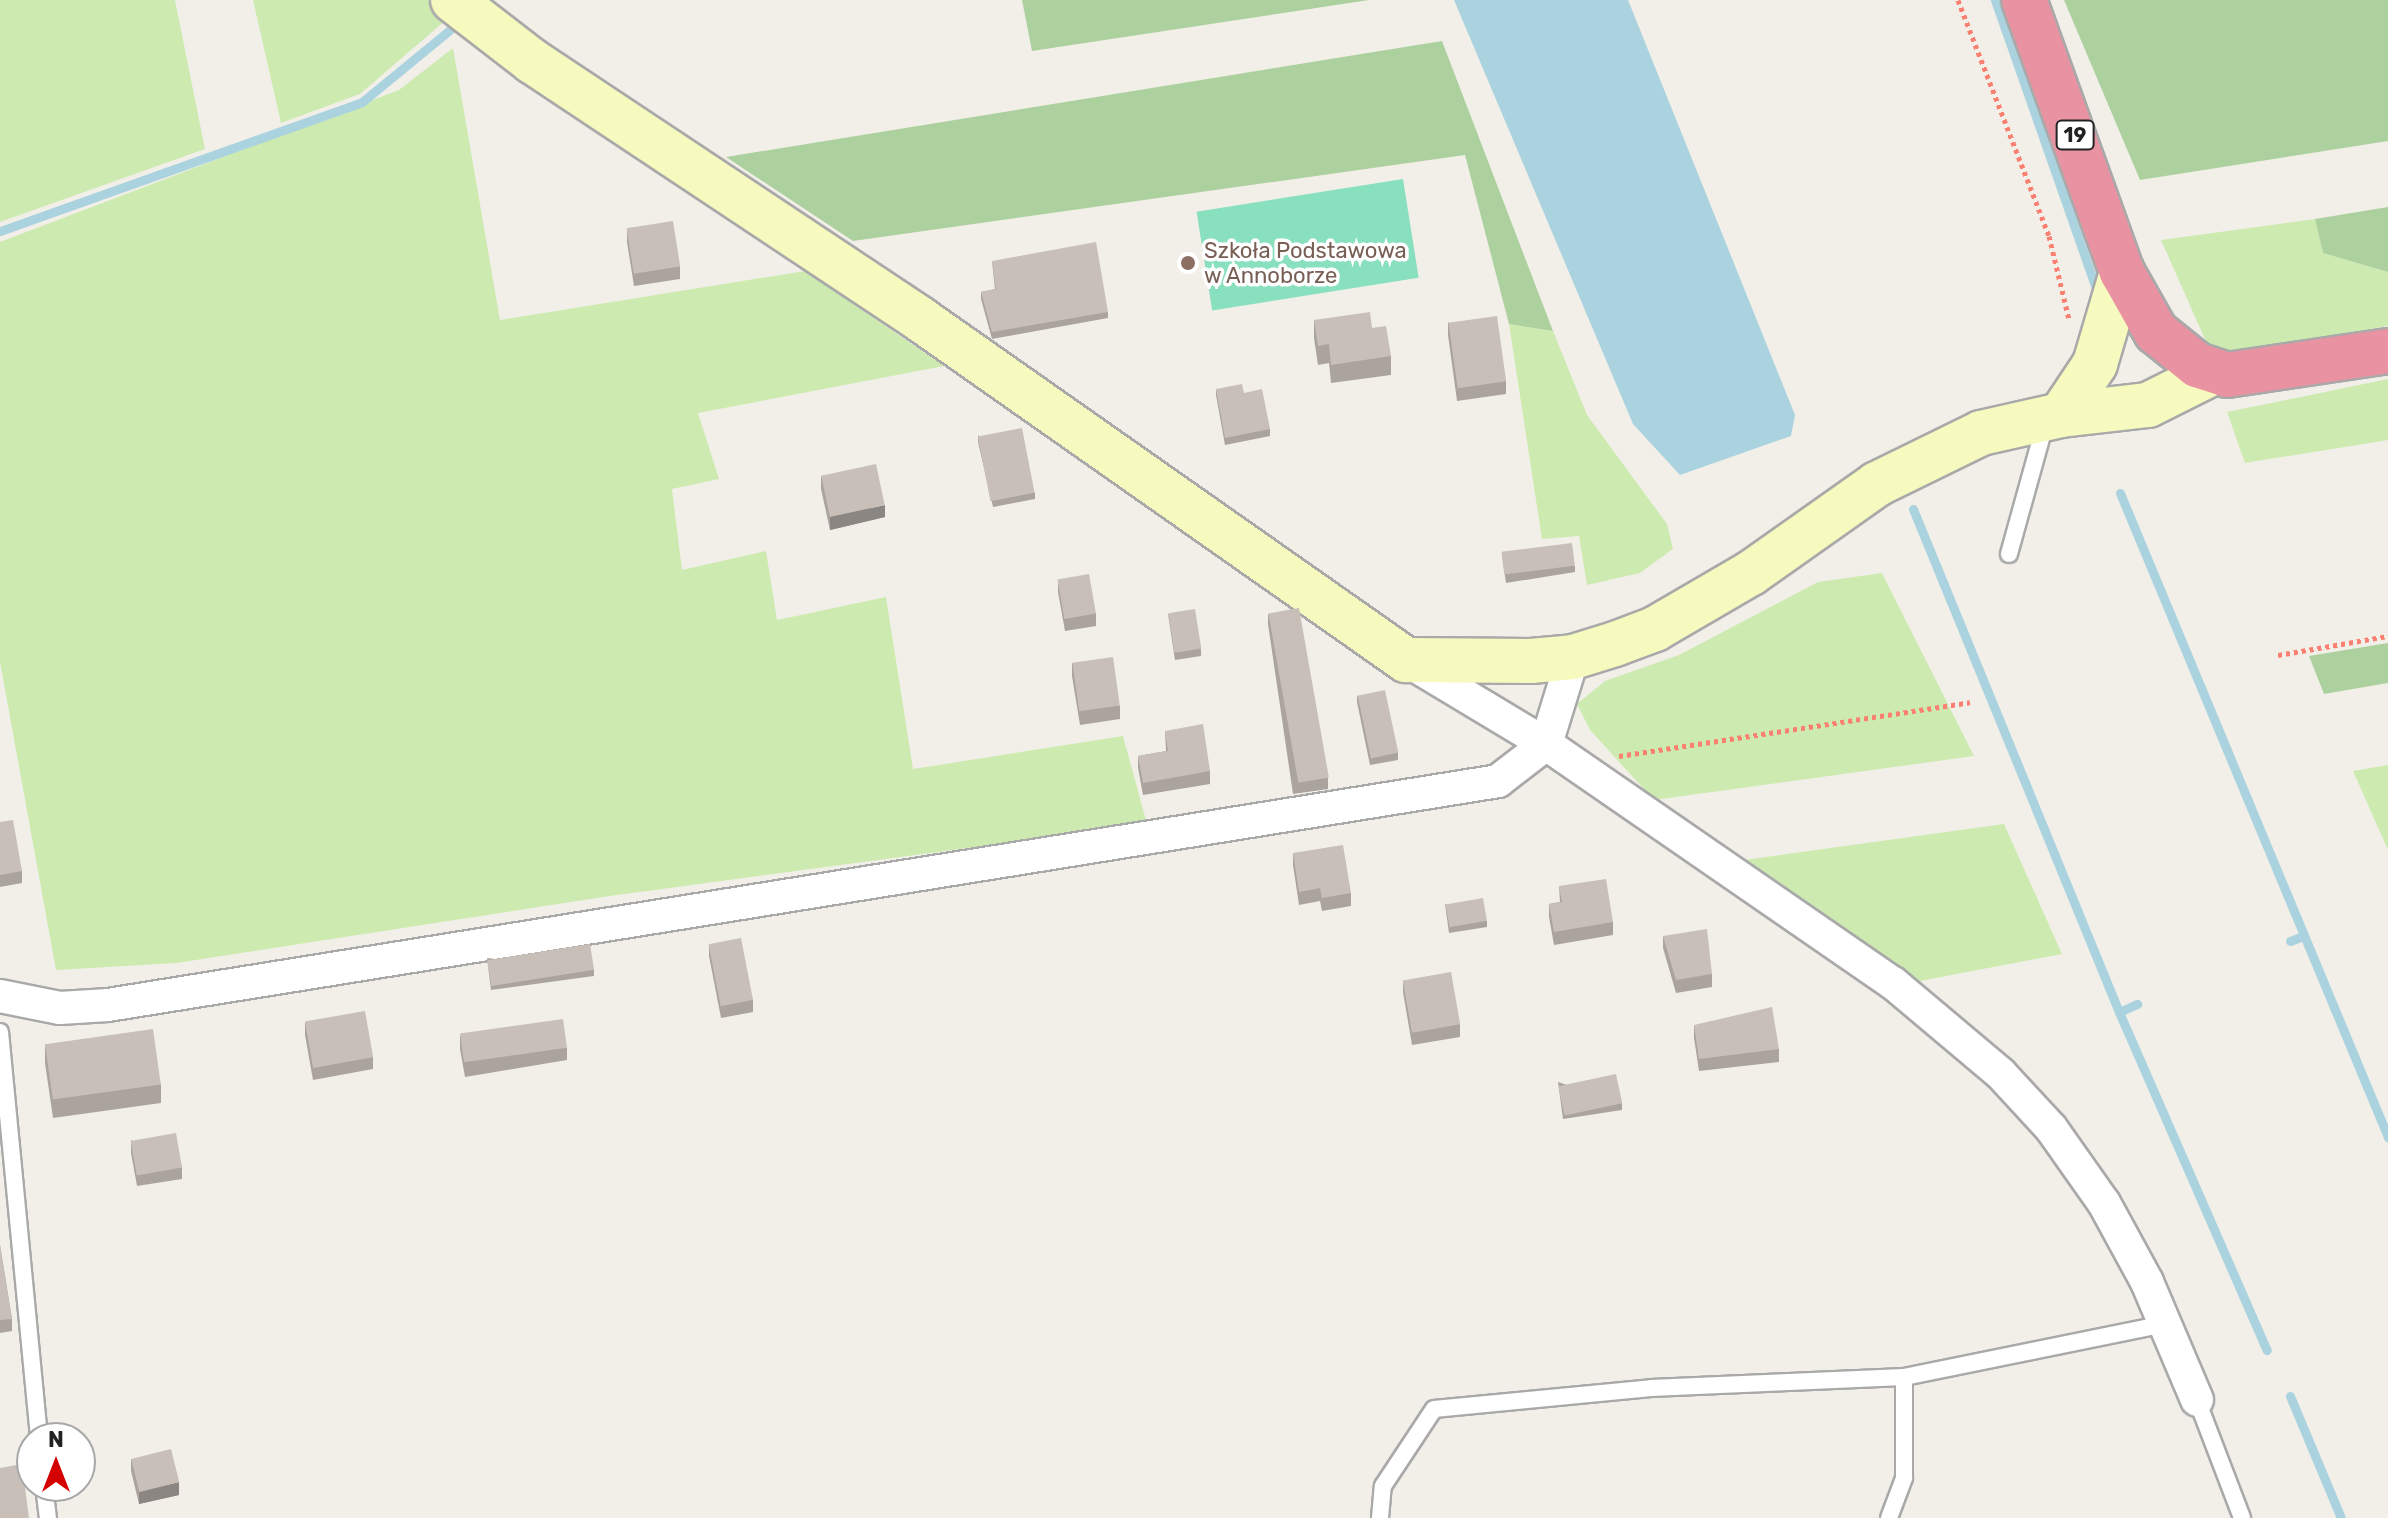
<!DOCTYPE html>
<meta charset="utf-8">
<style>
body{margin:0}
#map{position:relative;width:2388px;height:1518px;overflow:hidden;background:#f2efe9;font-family:Rubik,sans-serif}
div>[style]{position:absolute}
.grass>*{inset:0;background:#cdebb0}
.forest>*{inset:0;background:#add19e}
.pitch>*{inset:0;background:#88e0be;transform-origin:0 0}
.water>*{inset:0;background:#aad3df}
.stream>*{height:9px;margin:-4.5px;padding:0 4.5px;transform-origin:4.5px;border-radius:4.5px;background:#aad3df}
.path>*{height:5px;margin-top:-2.5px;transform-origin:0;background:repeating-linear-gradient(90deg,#fa8072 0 4px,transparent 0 8px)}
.roads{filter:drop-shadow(2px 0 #a9a9a9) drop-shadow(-2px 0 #a9a9a9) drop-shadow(0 2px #a9a9a9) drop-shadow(0 -2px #a9a9a9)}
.lane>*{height:16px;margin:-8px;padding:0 8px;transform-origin:8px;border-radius:8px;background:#fff}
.street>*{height:32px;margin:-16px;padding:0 16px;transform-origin:16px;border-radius:16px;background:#fff}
.secondary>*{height:44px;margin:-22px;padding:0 22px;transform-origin:22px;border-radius:22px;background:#f7fabf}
.highway>*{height:44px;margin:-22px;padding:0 22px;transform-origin:22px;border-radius:22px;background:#e892a2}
.wall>*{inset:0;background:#aba49e}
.shaded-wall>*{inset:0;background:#8b8681}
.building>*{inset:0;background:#c7bfb8;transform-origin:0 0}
.dots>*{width:22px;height:22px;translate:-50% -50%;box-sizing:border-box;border:4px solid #fff;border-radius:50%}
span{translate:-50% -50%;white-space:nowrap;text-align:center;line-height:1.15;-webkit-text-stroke:7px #fff;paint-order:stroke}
.shield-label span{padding:2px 6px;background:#fff;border:2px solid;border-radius:6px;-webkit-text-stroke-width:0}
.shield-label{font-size:20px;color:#222;font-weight:700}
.education-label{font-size:22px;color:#785e54}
.left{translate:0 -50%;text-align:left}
.north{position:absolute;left:16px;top:1422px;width:80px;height:80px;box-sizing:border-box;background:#fff;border:2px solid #a7a7a7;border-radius:50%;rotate:0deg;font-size:22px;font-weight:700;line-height:32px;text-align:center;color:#222}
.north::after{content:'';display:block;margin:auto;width:28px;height:36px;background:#d40000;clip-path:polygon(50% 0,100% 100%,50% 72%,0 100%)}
</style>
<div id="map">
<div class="grass">
<div style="clip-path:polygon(0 0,175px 0,205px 149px,0 222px)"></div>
<div style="clip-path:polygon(253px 0,428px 0,446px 20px,360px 94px,281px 123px)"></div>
<div style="clip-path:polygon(453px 48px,500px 320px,805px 271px,944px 366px,698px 413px,719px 479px,672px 489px,682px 570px,766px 551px,777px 620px,886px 597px,913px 769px,1123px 736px,1147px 824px,610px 896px,176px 963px,56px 970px,0 662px,0 242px,399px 90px)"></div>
<div style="clip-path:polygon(2315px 219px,2323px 253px,2388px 272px,2388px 326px,2212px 355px,2161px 240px)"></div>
<div style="clip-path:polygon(1509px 324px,1553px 331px,1587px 415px,1667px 524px,1673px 549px,1640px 573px,1587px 585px,1579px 536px,1542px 539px)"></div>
<div style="clip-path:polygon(2388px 379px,2388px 440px,2245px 463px,2227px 412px)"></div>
<div style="clip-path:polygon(1882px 573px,1974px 756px,1654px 800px,1590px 730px,1577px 704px,1605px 681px,1679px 655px,1818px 582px)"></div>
<div style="clip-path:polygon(2388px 765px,2388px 850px,2353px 771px)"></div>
<div style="clip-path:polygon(2004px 824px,2062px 954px,1920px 981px,1744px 860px)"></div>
</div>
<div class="forest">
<div style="clip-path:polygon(1022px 0,1369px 0,1032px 51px)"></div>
<div style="clip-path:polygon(2064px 0,2388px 0,2388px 141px,2140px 180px)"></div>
<div style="clip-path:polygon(1442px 41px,1553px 331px,1509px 324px,1465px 155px,853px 241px,726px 157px)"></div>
<div style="clip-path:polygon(2388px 207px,2388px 272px,2323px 253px,2315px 219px)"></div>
<div style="clip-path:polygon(2388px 643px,2388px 683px,2324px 694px,2309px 656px)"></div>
</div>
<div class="pitch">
<div style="left:1403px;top:179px;width:100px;height:209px;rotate:81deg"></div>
</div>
<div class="water">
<div style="clip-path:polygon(1454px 0,1628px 0,1795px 415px,1791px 436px,1680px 475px,1633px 424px)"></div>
</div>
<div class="stream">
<div style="left:1995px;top:0;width:312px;rotate:70.7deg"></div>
<div style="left:0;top:231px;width:384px;rotate:-19.6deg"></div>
<div style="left:362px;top:102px;width:129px;rotate:-39.4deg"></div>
<div style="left:2120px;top:493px;width:698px;rotate:67.41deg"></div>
<div style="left:1913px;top:509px;width:544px;rotate:67.73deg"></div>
<div style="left:2119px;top:1012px;width:369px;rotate:66.4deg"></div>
<div style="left:2290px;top:941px;width:14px;rotate:-21deg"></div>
<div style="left:2119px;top:1012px;width:20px;rotate:-24deg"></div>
<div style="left:2290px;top:1396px;width:132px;rotate:67.3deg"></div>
</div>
<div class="path">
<div style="left:1958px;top:0;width:253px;rotate:68.9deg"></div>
<div style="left:2049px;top:236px;width:85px;rotate:76.5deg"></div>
<div style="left:2278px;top:655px;width:112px;rotate:-9.8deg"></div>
<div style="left:1619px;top:756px;width:355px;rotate:-8.7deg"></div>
</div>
<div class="roads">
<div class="lane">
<div style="left:2009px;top:554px;width:135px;rotate:-74.5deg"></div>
<div style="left:0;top:1032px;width:408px;rotate:84.5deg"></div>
<div style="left:2197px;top:1400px;width:126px;rotate:69.1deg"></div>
<div style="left:44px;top:1486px;width:32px;rotate:83deg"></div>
<div style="left:1380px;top:1518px;width:32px;rotate:-85deg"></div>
<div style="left:1383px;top:1486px;width:92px;rotate:-56.5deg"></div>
<div style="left:1434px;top:1409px;width:218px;rotate:-5.5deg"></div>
<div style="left:1651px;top:1388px;width:253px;rotate:-2.5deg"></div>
<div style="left:1904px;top:1377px;width:265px;rotate:-11.5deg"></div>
<div style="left:1889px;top:1518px;width:43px;rotate:-69.4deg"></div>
<div style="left:1904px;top:1478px;width:101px;rotate:-90deg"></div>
</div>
<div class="street">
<div style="left:1406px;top:660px;width:163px;rotate:31deg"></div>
<div style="left:1546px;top:744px;width:421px;rotate:34.6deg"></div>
<div style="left:1893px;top:983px;width:141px;rotate:40.1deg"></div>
<div style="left:2001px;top:1074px;width:74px;rotate:47.2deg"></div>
<div style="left:2051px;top:1128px;width:92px;rotate:54.8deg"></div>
<div style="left:2104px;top:1203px;width:90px;rotate:61.4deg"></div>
<div style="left:2147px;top:1282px;width:128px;rotate:67deg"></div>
<div style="left:0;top:996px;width:61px;rotate:11.3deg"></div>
<div style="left:60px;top:1008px;width:48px;rotate:-3.6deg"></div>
<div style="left:108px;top:1005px;width:1408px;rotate:-9.15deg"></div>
<div style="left:1498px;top:781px;width:61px;rotate:-37.6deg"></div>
<div style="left:1546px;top:744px;width:91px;rotate:-72.8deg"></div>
</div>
<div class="secondary">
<div style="left:453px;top:0;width:100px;rotate:37.7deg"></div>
<div style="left:532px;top:61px;width:466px;rotate:33.6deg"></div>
<div style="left:920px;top:319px;width:594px;rotate:35.06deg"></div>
<div style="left:1406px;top:660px;width:125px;rotate:0.5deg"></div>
<div style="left:1531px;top:661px;width:42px;rotate:-5.4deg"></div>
<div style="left:1573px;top:657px;width:44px;rotate:-17.2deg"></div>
<div style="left:1615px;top:644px;width:43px;rotate:-20.6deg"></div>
<div style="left:1655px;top:629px;width:111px;rotate:-30.3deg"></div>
<div style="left:1751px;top:573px;width:154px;rotate:-35.2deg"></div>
<div style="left:1877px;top:484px;width:116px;rotate:-26.1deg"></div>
<div style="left:1981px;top:433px;width:82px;rotate:-12.7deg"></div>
<div style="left:2061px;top:415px;width:88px;rotate:-6.6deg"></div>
<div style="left:2148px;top:405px;width:72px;rotate:-26.6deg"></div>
<div style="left:2061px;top:415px;width:61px;rotate:-56.3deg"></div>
<div style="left:2095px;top:364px;width:96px;rotate:-73.6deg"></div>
</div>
<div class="highway">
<div style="left:2024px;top:0;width:289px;rotate:70.2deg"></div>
<div style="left:2122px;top:272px;width:69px;rotate:60.5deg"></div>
<div style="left:2156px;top:332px;width:53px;rotate:38.8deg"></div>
<div style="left:2197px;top:365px;width:32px;rotate:18deg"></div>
<div style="left:2227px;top:375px;width:163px;rotate:-8.5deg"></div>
</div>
</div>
<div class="wall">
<div style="clip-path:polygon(627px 230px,680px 266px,680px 279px,634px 286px,627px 242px)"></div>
<div style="clip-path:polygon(992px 261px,1108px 312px,1108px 318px,992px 339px,981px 299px,981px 292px,995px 289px)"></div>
<div style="clip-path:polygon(1314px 320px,1372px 328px,1391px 356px,1391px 375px,1331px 383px,1329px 363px,1318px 365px,1314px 338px)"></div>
<div style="clip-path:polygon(1448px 322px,1506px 381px,1506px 394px,1457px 401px,1448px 335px)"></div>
<div style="clip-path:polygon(1216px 389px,1244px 393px,1270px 429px,1270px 436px,1225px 445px,1216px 395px)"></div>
<div style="clip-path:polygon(978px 435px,1035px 493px,1035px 499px,993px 507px,978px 442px)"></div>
<div style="clip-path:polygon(821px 476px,885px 517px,830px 530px,821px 489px)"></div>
<div style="clip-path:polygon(1502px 555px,1575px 566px,1575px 572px,1506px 583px)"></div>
<div style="clip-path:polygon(1058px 580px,1096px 613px,1096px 626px,1065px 631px,1058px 592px)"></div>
<div style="clip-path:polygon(1268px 613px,1328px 778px,1328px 789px,1293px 794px,1268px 624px)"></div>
<div style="clip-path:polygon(1168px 614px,1201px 649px,1201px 656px,1175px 660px)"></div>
<div style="clip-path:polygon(1072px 663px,1120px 706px,1120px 719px,1080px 725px,1072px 676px)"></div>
<div style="clip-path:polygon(1357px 695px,1398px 753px,1398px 760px,1370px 765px,1357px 702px)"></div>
<div style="clip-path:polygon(1165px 731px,1210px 771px,1210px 784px,1143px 795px,1138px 768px,1138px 756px,1166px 751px)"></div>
<div style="clip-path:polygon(0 822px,22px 871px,22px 883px,0 887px)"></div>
<div style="clip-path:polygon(1293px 853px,1351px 893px,1351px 906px,1322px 911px,1320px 901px,1299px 905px,1293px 865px)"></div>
<div style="clip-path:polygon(1559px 886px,1613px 922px,1613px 935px,1554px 945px,1549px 917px,1549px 904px,1560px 902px)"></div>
<div style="clip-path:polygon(1445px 904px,1487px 921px,1487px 927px,1449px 933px)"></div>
<div style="clip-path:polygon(1663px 936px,1712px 974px,1712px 987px,1676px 993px,1663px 948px)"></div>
<div style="clip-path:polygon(709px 944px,753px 1000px,753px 1012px,721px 1018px,709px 956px)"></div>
<div style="clip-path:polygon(487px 958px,594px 970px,594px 976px,491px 990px)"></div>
<div style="clip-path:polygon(1403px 980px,1460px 1024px,1460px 1037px,1412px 1045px,1403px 992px)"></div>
<div style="clip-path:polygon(305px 1022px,373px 1057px,373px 1069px,313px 1080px,305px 1035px)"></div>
<div style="clip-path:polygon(1694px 1025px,1779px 1049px,1779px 1062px,1699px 1071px,1694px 1038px)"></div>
<div style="clip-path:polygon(460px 1036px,567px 1048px,567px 1060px,465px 1077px,460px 1049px)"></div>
<div style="clip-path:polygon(45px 1045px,161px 1084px,161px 1103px,53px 1118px,45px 1063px)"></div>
<div style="clip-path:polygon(1558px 1082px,1622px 1103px,1622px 1110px,1563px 1119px)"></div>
<div style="clip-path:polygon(131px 1140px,182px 1167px,182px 1179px,137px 1186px,131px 1153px)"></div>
<div style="clip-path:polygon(0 1245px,12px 1319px,12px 1331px,0 1333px)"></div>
<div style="clip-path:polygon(131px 1459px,179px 1495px,139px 1504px,131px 1471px)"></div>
</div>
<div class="shaded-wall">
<div style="clip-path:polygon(885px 505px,885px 517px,830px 530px,830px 517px)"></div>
<div style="clip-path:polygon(179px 1482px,179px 1495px,139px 1504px,139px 1492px)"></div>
</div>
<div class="building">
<div style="left:673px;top:221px;width:46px;height:47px;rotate:81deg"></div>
<div style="clip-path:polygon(1096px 242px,1108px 312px,992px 332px,981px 292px,996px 289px,992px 261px)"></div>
<div style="clip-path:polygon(1370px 312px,1372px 328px,1386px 326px,1391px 356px,1331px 365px,1329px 344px,1318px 346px,1314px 320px)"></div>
<div style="left:1497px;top:316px;width:66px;height:49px;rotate:82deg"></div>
<div style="clip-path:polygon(1242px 384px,1244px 393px,1262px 389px,1270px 429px,1225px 438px,1216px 389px)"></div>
<div style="left:1022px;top:428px;width:66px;height:45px;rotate:79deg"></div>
<div style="left:876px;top:464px;width:42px;height:56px;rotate:78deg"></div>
<div style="left:1572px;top:543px;width:23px;height:71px;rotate:83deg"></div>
<div style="left:1089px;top:574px;width:40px;height:32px;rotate:80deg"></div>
<div style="left:1299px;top:608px;width:172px;height:31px;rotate:80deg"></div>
<div style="left:1195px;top:609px;width:40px;height:27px;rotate:81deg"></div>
<div style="left:1113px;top:657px;width:49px;height:41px;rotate:82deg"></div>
<div style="left:1385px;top:690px;width:64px;height:28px;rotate:78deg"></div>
<div style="clip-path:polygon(1203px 724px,1210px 771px,1143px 783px,1138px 756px,1168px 751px,1165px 731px)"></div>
<div style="clip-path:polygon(13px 820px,22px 871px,0 875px,0 822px)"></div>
<div style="clip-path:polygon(1343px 845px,1351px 893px,1322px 898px,1320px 888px,1299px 892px,1293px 853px)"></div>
<div style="clip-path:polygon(1606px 879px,1613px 922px,1554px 932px,1549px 904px,1562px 902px,1559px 886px)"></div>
<div style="left:1483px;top:898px;width:23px;height:38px;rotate:80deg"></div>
<div style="clip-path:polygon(1707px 929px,1712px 974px,1676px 980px,1663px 936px)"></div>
<div style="left:741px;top:938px;width:63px;height:33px;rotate:79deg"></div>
<div style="left:590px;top:944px;width:26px;height:104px;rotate:81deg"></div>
<div style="left:1451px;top:972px;width:53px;height:49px;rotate:80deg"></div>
<div style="clip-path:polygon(1772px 1007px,1779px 1049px,1699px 1059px,1694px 1025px)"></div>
<div style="left:365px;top:1011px;width:47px;height:61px;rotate:80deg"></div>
<div style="left:563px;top:1019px;width:29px;height:104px;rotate:82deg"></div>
<div style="left:153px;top:1029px;width:56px;height:109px;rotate:82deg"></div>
<div style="left:1616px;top:1074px;width:30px;height:59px;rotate:78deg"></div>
<div style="left:176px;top:1133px;width:35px;height:46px;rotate:80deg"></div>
<div style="clip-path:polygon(0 1245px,12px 1319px,0 1320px)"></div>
<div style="left:171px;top:1449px;width:34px;height:41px;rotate:76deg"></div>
<div style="clip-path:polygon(22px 1464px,29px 1518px,0 1518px,0 1468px)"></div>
</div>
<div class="dots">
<div style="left:1188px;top:263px;background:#8d6e63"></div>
</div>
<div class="shield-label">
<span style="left:2075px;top:135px">19</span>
</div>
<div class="education-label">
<span class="left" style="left:1204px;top:263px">Szkoła Podstawowa<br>w Annoborze</span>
</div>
<div class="north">N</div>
</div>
